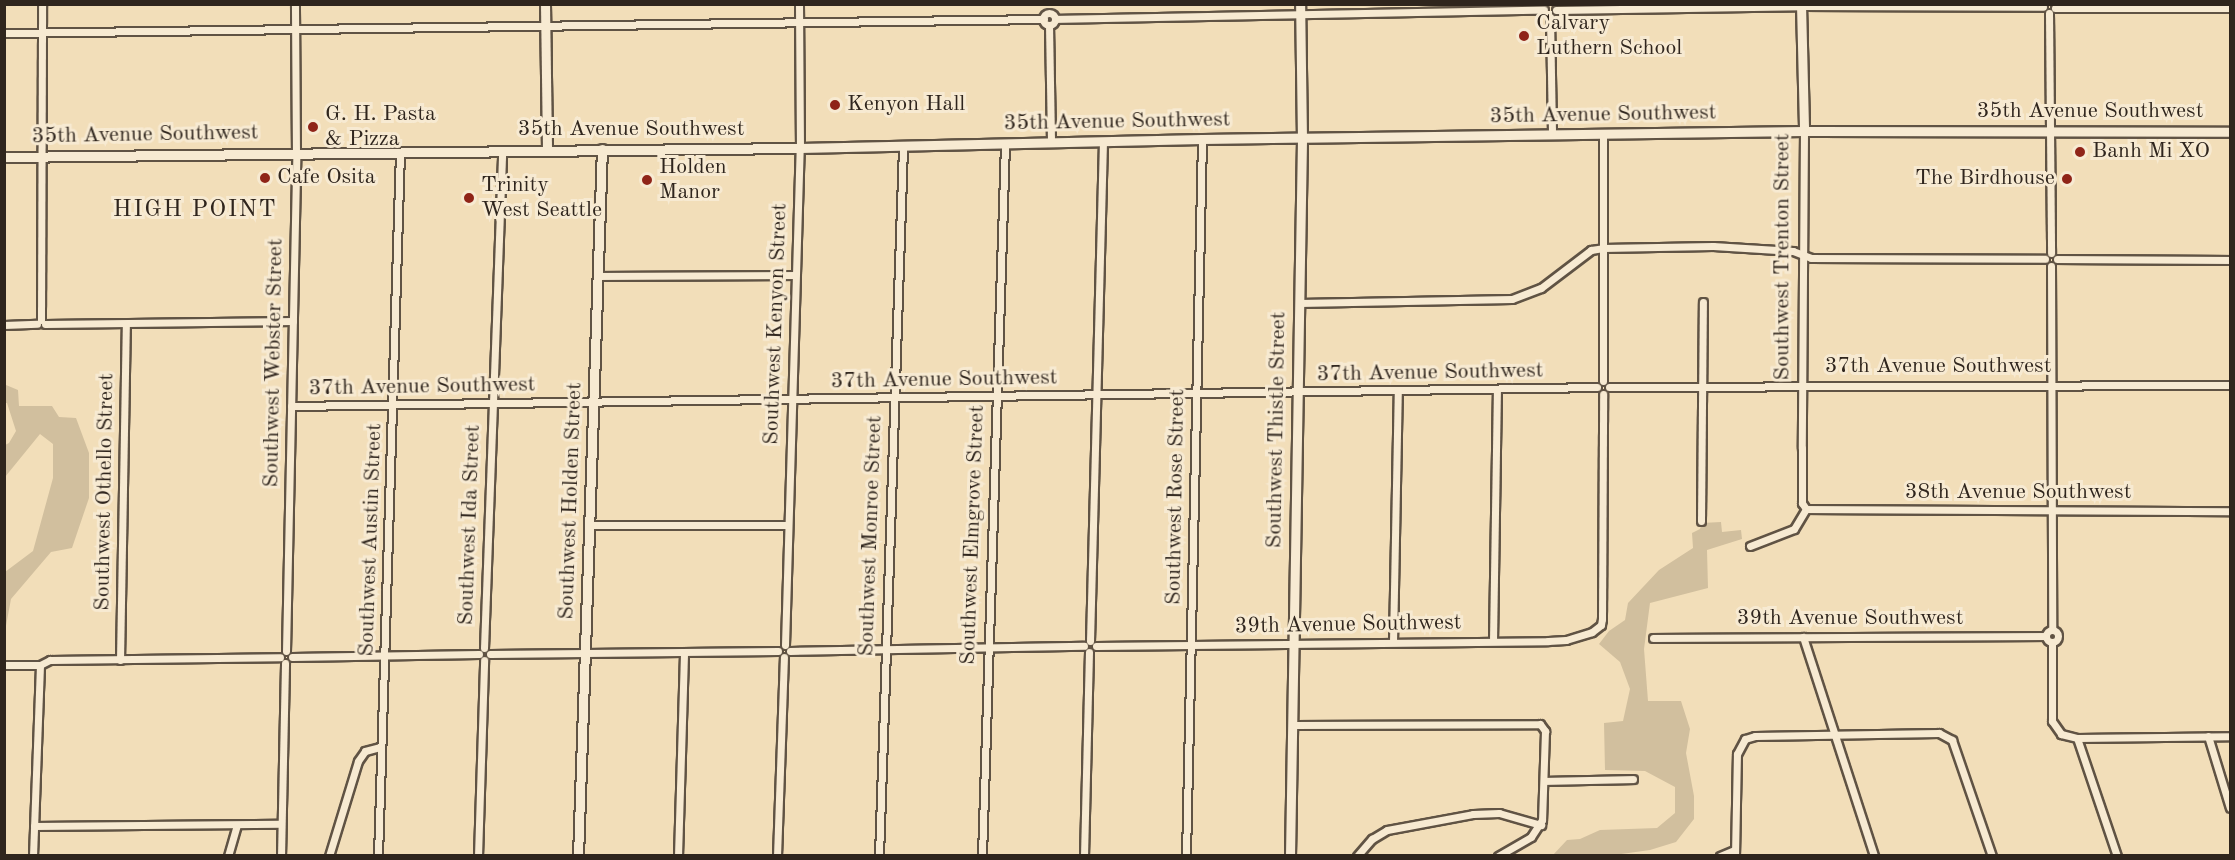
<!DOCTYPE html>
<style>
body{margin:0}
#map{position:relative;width:2235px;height:860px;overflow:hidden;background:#f2deb9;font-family:"Old Standard TT",serif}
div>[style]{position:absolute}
.green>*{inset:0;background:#d1bf9e}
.roads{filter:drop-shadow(2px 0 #605344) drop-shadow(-2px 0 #605344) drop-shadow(0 2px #605344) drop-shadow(0 -2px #605344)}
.street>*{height:7px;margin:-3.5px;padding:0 3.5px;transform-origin:3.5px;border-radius:3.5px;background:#f7ead2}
.street>.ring{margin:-3.5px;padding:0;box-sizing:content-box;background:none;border:7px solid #f7ead2;border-radius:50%}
.secondary>*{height:9px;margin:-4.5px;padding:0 4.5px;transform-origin:4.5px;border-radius:4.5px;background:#f7ead2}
.dots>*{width:16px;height:16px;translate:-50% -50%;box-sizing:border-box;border:3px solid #f7ead2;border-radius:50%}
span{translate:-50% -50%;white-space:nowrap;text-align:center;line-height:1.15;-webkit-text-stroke:6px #f7ead2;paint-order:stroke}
.poi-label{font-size:22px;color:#2f251d}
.left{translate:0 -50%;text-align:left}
.right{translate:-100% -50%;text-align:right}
.street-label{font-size:22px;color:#2f251d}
.neighbourhood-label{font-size:24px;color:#2f251d;letter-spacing:1.5px}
.frame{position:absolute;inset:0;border:6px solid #2f251d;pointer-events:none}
</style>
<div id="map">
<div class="green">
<div style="clip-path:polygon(5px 379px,6px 385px,18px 390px,19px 406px,52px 406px,59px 417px,76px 418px,89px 453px,89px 498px,72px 548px,51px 552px,11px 599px,5px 631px,5px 572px,33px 551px,53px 478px,53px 444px,40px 434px,5px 477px,5px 445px,9px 443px,16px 431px,7px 403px,5px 403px)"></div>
<div style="clip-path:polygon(1721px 522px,1722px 532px,1741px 530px,1742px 539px,1707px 550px,1708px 588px,1650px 603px,1644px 649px,1648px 701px,1681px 701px,1690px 729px,1686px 753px,1694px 796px,1694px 819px,1676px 842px,1650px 850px,1607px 856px,1552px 856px,1567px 840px,1580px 839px,1600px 830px,1657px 828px,1675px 813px,1675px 787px,1645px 771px,1605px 770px,1604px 723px,1623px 721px,1630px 689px,1620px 662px,1599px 644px,1609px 631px,1625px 620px,1628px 603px,1659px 570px,1693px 548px,1692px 533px,1700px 529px,1702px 523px)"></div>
</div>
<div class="roads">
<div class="street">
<div style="left:2055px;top:8px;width:175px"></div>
<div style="left:1556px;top:10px;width:245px;rotate:-0.9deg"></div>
<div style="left:1801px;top:6px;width:242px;rotate:0.2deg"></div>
<div style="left:2049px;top:13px;width:240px;rotate:89.5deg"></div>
<div class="ring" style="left:1043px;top:13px;width:5px;height:5px"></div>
<div style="left:1550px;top:17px;width:118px;rotate:89deg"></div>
<div style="left:1055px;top:19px;width:489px;rotate:-1.1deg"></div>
<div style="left:1049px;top:25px;width:117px;rotate:89deg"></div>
<div style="left:4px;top:33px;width:1040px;rotate:-0.77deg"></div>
<div style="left:1804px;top:131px;width:317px;rotate:90.4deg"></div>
<div style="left:1802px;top:448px;width:55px;rotate:90deg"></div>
<div style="left:1802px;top:503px;width:7px;rotate:56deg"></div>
<div style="left:2057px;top:259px;width:173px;rotate:0.3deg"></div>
<div style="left:2051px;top:266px;width:364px;rotate:89.8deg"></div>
<div style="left:598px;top:276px;width:197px;rotate:-0.3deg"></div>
<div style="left:1299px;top:303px;width:213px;rotate:-1.1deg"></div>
<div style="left:1512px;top:299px;width:31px;rotate:-21deg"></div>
<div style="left:1541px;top:288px;width:63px;rotate:-37.2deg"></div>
<div style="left:1591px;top:250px;width:12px;rotate:-9deg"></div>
<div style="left:1603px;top:248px;width:110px;rotate:-1deg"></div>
<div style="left:1713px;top:246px;width:80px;rotate:3.6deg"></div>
<div style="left:1793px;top:251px;width:19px;rotate:21deg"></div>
<div style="left:1811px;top:258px;width:234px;rotate:0.2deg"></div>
<div style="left:41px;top:320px;width:316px;rotate:-89.8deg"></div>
<div style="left:45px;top:324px;width:248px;rotate:-0.7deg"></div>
<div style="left:4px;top:325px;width:33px;rotate:-2deg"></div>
<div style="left:1603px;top:381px;width:246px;rotate:-90deg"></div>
<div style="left:1609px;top:387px;width:621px;rotate:-0.18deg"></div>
<div style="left:291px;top:406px;width:1306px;rotate:-0.83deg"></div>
<div style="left:1806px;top:509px;width:424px;rotate:0.3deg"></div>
<div style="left:1701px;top:521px;width:219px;rotate:-89.5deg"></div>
<div style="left:590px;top:525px;width:198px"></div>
<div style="left:1750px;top:546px;width:47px;rotate:-21.1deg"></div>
<div style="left:1794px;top:529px;width:23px;rotate:-59deg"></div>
<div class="ring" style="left:2046px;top:630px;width:5px;height:5px"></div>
<div style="left:1803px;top:637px;width:230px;rotate:72deg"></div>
<div style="left:1653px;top:638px;width:393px;rotate:-0.3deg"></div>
<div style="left:1090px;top:641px;width:500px;rotate:-88.51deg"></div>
<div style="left:1493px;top:641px;width:251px;rotate:-89.1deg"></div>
<div style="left:1393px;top:642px;width:250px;rotate:-88.9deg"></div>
<div style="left:2052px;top:642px;width:79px;rotate:90deg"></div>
<div style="left:2052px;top:721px;width:16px;rotate:55deg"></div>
<div style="left:2061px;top:734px;width:16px;rotate:14deg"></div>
<div style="left:2077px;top:738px;width:125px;rotate:71.3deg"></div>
<div style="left:785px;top:645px;width:497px;rotate:-88.3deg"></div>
<div style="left:800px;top:148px;width:144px;rotate:-90.4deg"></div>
<div style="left:1096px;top:646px;width:452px;rotate:-0.6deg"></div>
<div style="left:1548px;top:641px;width:18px;rotate:-3deg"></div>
<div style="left:1566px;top:640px;width:27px;rotate:-17deg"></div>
<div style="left:1592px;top:632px;width:11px;rotate:-38deg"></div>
<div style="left:1601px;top:625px;width:6px;rotate:-81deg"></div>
<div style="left:1602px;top:619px;width:225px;rotate:-89.7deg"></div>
<div style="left:484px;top:648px;width:497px;rotate:-87.9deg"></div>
<div style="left:286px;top:651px;width:498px;rotate:-88.8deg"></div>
<div style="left:296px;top:153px;width:149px;rotate:-90.4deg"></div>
<div style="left:790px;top:651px;width:294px;rotate:-1deg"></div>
<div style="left:490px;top:654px;width:288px;rotate:-0.6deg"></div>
<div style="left:292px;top:657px;width:187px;rotate:-0.9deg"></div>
<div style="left:120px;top:660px;width:336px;rotate:-89deg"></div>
<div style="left:6px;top:665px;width:34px"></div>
<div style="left:40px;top:665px;width:11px;rotate:-27deg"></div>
<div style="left:50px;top:660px;width:230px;rotate:-0.7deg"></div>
<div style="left:1292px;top:725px;width:248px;rotate:-0.2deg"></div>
<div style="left:1540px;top:724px;width:9px;rotate:54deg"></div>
<div style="left:1545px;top:731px;width:89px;rotate:91.9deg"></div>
<div style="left:1542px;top:820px;width:20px;rotate:123deg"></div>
<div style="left:1531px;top:837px;width:38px;rotate:150deg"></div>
<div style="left:2208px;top:736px;width:75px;rotate:73deg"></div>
<div style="left:2077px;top:738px;width:153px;rotate:-0.7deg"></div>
<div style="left:1545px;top:781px;width:88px;rotate:-1.3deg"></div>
<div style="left:34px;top:826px;width:247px;rotate:-0.5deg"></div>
<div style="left:33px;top:856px;width:191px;rotate:-87.9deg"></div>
<div style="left:228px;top:856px;width:32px;rotate:-74deg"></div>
<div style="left:281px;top:856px;width:193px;rotate:-88.8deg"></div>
<div style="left:329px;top:856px;width:99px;rotate:-73deg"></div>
<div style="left:358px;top:761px;width:12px;rotate:-55deg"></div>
<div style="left:365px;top:751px;width:16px;rotate:-15deg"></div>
<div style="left:378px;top:856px;width:703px;rotate:-88.21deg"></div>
<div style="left:478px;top:856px;width:196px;rotate:-88.2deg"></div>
<div style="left:678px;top:856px;width:204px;rotate:-88.3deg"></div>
<div style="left:777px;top:856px;width:199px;rotate:-88deg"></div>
<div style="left:879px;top:856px;width:710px;rotate:-88.06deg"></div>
<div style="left:982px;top:856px;width:712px;rotate:-88.15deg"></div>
<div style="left:1084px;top:856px;width:204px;rotate:-88.6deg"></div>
<div style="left:1186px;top:856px;width:717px;rotate:-88.72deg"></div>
<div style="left:1357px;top:856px;width:23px;rotate:-49deg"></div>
<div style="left:1372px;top:839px;width:17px;rotate:-31deg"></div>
<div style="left:1387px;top:830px;width:87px;rotate:-10.5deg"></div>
<div style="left:1473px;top:814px;width:26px;rotate:-2deg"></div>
<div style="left:1499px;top:813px;width:44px;rotate:15.9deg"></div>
<div style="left:1720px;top:856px;width:15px;rotate:-23deg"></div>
<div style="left:1735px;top:856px;width:102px;rotate:-88.9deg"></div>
<div style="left:1737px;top:754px;width:17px;rotate:-62deg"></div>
<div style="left:1745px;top:739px;width:10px;rotate:-17deg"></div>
<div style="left:1755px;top:736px;width:184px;rotate:-0.9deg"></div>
<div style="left:1939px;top:733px;width:15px;rotate:28deg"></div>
<div style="left:1952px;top:740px;width:123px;rotate:71deg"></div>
</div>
<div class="secondary">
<div style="left:545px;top:4px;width:146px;rotate:89.2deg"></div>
<div style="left:1801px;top:4px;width:127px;rotate:88.6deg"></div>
<div style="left:4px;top:157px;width:796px;rotate:-0.65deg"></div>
<div style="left:800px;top:148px;width:402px;rotate:-1.3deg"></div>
<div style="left:1202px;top:139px;width:602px;rotate:-0.76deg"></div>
<div style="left:1804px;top:131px;width:426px;rotate:0.1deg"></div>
<div style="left:578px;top:856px;width:707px;rotate:-88.06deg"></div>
<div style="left:1290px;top:856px;width:717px;rotate:-89.04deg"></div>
<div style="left:1302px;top:139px;width:135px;rotate:-90.8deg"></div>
</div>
</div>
<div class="dots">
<div style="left:1524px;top:36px;background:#8f2418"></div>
<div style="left:835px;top:105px;background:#8f2418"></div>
<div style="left:313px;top:127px;background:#8f2418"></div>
<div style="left:2080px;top:152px;background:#8f2418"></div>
<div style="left:265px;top:178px;background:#8f2418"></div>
<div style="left:2067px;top:179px;background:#8f2418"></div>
<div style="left:647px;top:180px;background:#8f2418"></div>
<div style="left:469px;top:198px;background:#8f2418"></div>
</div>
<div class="poi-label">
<span class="left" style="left:1536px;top:36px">Calvary<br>Luthern School</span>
<span class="left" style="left:847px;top:105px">Kenyon Hall</span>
<span class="left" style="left:325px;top:127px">G. H. Pasta<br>&amp; Pizza</span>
<span class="left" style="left:2092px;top:152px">Banh Mi XO</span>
<span class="left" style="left:659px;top:180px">Holden<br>Manor</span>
<span class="left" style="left:277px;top:178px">Cafe Osita</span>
<span class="right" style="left:2055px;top:179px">The Birdhouse</span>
<span class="left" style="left:481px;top:198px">Trinity<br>West Seattle</span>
</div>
<div class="street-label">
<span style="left:2090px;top:112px">35th Avenue Southwest</span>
<span style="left:1603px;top:115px;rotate:-1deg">35th Avenue Southwest</span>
<span style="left:1117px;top:122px;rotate:-1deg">35th Avenue Southwest</span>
<span style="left:631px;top:130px">35th Avenue Southwest</span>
<span style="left:145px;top:135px;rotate:-1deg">35th Avenue Southwest</span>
<span style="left:1783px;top:257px;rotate:-90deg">Southwest Trenton Street</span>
<span style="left:776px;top:324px;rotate:-88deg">Southwest Kenyon Street</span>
<span style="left:274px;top:363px;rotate:-89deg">Southwest Webster Street</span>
<span style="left:1938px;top:367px">37th Avenue Southwest</span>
<span style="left:1430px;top:373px;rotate:-1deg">37th Avenue Southwest</span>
<span style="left:944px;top:380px;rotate:-1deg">37th Avenue Southwest</span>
<span style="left:422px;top:387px;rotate:-1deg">37th Avenue Southwest</span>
<span style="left:1277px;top:430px;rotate:-89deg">Southwest Thistle Street</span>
<span style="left:105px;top:492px;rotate:-89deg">Southwest Othello Street</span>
<span style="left:2018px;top:493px">38th Avenue Southwest</span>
<span style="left:1176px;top:497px;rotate:-89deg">Southwest Rose Street</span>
<span style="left:571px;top:501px;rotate:-88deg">Southwest Holden Street</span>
<span style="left:470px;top:525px;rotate:-88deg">Southwest Ida Street</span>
<span style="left:973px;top:535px;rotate:-88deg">Southwest Elmgrove Street</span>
<span style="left:871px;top:536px;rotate:-88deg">Southwest Monroe Street</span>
<span style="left:371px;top:540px;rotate:-88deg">Southwest Austin Street</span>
<span style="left:1850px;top:619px">39th Avenue Southwest</span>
<span style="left:1348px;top:625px;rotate:-1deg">39th Avenue Southwest</span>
</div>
<div class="neighbourhood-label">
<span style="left:195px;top:211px">HIGH POINT</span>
</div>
<div class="frame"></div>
</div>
